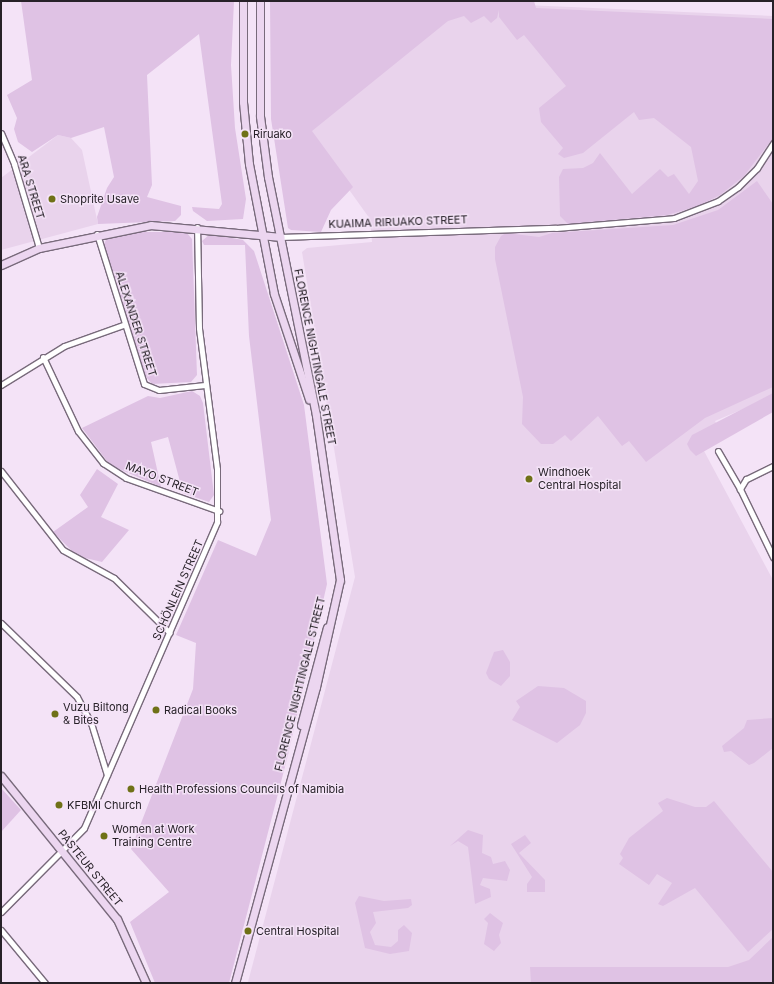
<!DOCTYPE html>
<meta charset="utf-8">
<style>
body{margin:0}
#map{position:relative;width:774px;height:984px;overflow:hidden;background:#f4e3f7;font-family:Inter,sans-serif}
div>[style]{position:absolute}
.built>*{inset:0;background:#e9d3ec}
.green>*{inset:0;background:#dfc2e4}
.roads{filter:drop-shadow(1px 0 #786a7b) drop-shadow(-1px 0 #786a7b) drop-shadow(0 1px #786a7b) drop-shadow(0 -1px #786a7b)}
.street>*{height:5px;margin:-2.5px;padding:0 2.5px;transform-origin:2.5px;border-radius:2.5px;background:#fff}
.secondary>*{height:7px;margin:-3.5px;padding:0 3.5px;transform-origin:3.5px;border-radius:3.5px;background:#ecd6f0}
.dots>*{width:11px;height:11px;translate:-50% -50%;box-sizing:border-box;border:2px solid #f4e3f7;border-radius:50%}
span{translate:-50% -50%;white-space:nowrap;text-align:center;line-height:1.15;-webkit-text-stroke:3px #f4e3f7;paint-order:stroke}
.poi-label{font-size:11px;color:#272128}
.left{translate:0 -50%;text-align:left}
.street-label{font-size:11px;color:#272128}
.frame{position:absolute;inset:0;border:2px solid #272128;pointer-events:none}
</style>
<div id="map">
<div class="built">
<div style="clip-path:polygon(432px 1px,773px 16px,773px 396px,715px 421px,724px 438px,704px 451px,773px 580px,773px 983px,248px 982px,355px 577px,302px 252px,307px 248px,372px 242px,370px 219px,307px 131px)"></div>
<div style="clip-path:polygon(58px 135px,71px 138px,82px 150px,98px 224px,1px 250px,1px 178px)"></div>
</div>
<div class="green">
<div style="clip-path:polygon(21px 1px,234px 1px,231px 65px,235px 128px,246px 199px,243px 219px,207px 221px,193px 211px,192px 207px,219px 209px,222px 204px,199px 34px,147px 75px,152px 185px,147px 197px,181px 206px,181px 215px,175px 221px,98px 224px,97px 217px,107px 188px,114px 177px,104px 127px,71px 138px,58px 135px,32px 152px,18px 142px,14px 129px,17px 118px,7px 95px,32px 80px)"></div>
<div style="clip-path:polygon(270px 1px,534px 1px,536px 8px,773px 19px,773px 138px,744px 176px,720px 195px,698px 206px,667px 215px,568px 224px,560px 216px,559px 177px,563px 169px,583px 168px,593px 163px,600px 153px,632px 194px,660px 169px,668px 177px,674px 174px,689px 194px,698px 181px,691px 147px,654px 118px,639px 120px,634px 112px,583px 153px,564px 158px,558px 154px,563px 148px,541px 122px,539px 108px,566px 86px,524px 35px,517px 40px,499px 17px,499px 10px,497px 18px,491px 23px,484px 16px,471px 23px,464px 16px,448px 21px,312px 131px,353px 187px,331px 210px,321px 232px,291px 230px,288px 228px,271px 119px)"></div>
<div style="clip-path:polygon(757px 181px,773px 204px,773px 387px,705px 418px,646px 462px,629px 441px,622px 446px,598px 416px,571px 441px,565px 435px,553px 444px,541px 444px,522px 424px,523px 397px,495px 259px,495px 247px,501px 236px,506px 233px,539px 237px,552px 233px,673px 225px,718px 210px)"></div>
<div style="clip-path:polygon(135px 232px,186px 232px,192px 239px,197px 375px,191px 382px,152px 384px,142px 372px,104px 244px,107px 238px)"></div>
<div style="clip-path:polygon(210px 234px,243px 240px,254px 251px,304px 405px,327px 584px,288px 755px,229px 983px,155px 983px,130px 922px,169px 892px,131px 849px,193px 689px,196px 643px,176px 635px,218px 540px,256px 556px,271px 520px,249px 336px,245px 245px,204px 245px,202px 241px)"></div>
<div style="clip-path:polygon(192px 391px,200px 396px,203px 403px,214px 495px,209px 502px,183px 493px,168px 437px,151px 442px,161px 487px,110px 465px,82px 428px,148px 396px,160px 398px)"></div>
<div style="clip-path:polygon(773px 393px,773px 412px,696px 456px,690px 450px,687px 444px,692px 435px)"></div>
<div style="clip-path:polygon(97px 469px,118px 484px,101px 517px,129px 530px,102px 562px,77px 556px,53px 532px,88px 507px,80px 495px)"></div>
<div style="clip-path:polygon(503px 650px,510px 662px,510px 676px,501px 686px,489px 679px,486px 673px,494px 652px)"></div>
<div style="clip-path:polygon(538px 686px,564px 688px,586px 701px,586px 713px,580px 725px,557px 743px,512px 720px,520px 707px,516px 701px)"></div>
<div style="clip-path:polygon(773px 718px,773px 748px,754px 763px,749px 765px,731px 751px,724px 752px,722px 746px,744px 728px,747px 720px)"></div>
<div style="clip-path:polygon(1px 788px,21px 810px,1px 832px)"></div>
<div style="clip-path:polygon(667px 798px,695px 807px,706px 807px,714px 801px,773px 872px,773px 929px,748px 952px,695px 888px,663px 906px,658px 904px,672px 883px,657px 874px,649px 885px,619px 864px,623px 858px,620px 854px,629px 838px,663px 811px,658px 803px)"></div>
<div style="clip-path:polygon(468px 830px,483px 835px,482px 853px,491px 857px,493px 864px,505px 861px,510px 870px,507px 881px,483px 878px,480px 885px,490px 889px,491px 897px,475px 904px,468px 847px,458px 841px,450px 846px)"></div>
<div style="clip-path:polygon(525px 835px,531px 843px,519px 853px,545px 880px,545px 892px,527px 892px,527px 884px,532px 877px,511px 844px)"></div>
<div style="clip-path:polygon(359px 896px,384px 901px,411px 899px,412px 905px,408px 908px,373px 912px,376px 923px,370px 932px,375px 945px,391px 947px,398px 941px,398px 930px,404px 925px,412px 933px,409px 951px,390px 954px,365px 948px,355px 903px)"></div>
<div style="clip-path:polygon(490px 913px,503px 923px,499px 935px,501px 943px,494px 951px,484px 944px,488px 923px,484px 919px)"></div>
<div style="clip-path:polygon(773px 937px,773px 983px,531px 983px,530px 967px,728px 967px,749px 960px)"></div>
</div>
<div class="roads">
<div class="street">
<div style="left:1px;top:133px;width:34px;rotate:67deg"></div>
<div style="left:14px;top:164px;width:88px;rotate:73.4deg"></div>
<div style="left:97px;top:234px;width:157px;rotate:72.6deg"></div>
<div style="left:144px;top:384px;width:16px;rotate:22deg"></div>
<div style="left:159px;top:390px;width:46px;rotate:-6.2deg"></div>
<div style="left:280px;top:237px;width:276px;rotate:-1.9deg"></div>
<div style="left:556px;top:228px;width:118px;rotate:-4.8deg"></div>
<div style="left:674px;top:218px;width:47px;rotate:-21.1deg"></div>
<div style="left:718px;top:201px;width:24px;rotate:-35deg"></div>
<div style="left:738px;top:187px;width:27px;rotate:-45deg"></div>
<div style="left:757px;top:168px;width:30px;rotate:-57deg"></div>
<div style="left:43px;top:357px;width:82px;rotate:64.7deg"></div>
<div style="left:78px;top:431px;width:41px;rotate:52deg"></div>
<div style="left:103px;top:463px;width:27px;rotate:33deg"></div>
<div style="left:126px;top:478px;width:99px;rotate:19.5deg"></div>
<div style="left:1px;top:385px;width:74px;rotate:-31.8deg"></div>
<div style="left:64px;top:346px;width:63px;rotate:-19.6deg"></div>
<div style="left:718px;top:451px;width:44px;rotate:59.9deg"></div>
<div style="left:773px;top:466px;width:30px;rotate:154deg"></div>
<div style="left:746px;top:479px;width:12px;rotate:121deg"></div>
<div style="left:740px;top:489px;width:76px;rotate:64.1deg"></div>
<div style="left:1px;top:471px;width:100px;rotate:51.9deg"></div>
<div style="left:63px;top:550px;width:58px;rotate:28.8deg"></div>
<div style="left:114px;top:578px;width:78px;rotate:44.5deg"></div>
<div style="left:1px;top:623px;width:106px;rotate:44.2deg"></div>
<div style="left:77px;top:697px;width:30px;rotate:62deg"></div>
<div style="left:91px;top:723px;width:54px;rotate:72.9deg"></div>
<div style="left:1px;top:912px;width:118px;rotate:-45.3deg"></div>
<div style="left:84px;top:828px;width:334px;rotate:-66.5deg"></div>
<div style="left:217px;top:522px;width:53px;rotate:-90deg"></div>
<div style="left:217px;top:469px;width:142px;rotate:-97.3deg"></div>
<div style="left:199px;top:328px;width:101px;rotate:-91.1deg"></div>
<div style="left:1px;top:930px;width:69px;rotate:50.3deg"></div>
</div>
<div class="secondary">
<div style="left:243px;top:1px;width:101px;rotate:90deg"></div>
<div style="left:243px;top:102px;width:62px;rotate:84.5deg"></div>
<div style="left:249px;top:164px;width:132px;rotate:79.1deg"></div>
<div style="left:274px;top:294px;width:111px;rotate:71.6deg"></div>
<div style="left:1px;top:265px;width:42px;rotate:-24.1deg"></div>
<div style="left:39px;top:248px;width:114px;rotate:-11.6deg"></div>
<div style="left:151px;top:225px;width:130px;rotate:5.3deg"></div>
<div style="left:301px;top:725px;width:101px;rotate:-75.1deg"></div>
<div style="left:1px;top:776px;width:184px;rotate:51deg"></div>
<div style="left:117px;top:919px;width:70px;rotate:65.6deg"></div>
<div style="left:235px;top:983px;width:307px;rotate:-74.7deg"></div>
<div style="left:316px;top:687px;width:110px;rotate:-77.4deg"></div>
<div style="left:340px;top:580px;width:167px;rotate:-98.3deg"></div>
<div style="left:316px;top:415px;width:243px;rotate:-101.4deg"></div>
<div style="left:268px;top:177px;width:62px;rotate:-97.5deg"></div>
<div style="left:260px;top:116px;width:115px;rotate:-90deg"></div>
</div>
</div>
<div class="dots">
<div style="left:245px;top:134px;background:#6f7117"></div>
<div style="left:52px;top:199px;background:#6f7117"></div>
<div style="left:529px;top:479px;background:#6f7117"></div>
<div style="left:156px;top:710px;background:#6f7117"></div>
<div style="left:55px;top:714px;background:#6f7117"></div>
<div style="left:131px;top:789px;background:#6f7117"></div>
<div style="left:59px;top:805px;background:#6f7117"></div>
<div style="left:104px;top:836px;background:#6f7117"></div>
<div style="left:248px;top:931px;background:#6f7117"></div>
</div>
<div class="poi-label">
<span class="left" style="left:253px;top:134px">Riruako</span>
<span class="left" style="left:60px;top:199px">Shoprite Usave</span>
<span class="left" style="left:538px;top:479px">Windhoek<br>Central Hospital</span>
<span class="left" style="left:63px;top:714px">Vuzu Biltong<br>&amp; Bites</span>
<span class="left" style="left:164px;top:710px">Radical Books</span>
<span class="left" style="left:139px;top:789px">Health Professions Councils of Namibia</span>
<span class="left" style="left:67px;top:805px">KFBMI Church</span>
<span class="left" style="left:112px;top:836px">Women at Work<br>Training Centre</span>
<span class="left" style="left:256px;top:931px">Central Hospital</span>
</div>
<div class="street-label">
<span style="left:31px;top:187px;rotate:73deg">ARA STREET</span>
<span style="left:398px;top:222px;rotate:-2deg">KUAIMA RIRUAKO STREET</span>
<span style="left:136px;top:324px;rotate:72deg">ALEXANDER STREET</span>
<span style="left:315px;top:357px;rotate:79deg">FLORENCE NIGHTINGALE STREET</span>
<span style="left:162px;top:479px;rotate:21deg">MAYO STREET</span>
<span style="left:178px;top:590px;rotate:-66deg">SCHÖNLEIN STREET</span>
<span style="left:300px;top:684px;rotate:-76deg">FLORENCE NIGHTINGALE STREET</span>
<span style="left:90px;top:868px;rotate:51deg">PASTEUR STREET</span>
</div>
<div class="frame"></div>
</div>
